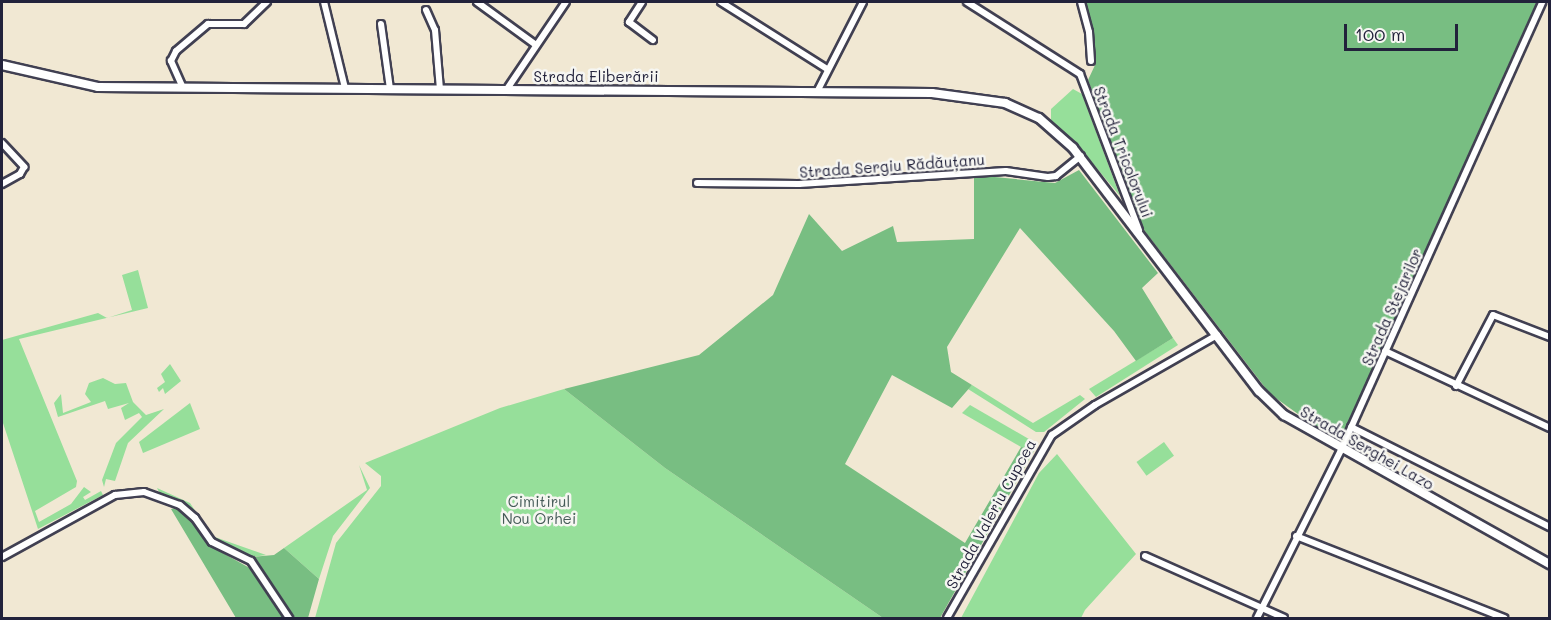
<!DOCTYPE html>
<meta charset="utf-8">
<style>
body{margin:0}
#map{position:relative;width:1551px;height:620px;overflow:hidden;background:#f1e8d3;font-family:Mali,sans-serif}
div>[style]{position:absolute}
.green>*{inset:0;background:#96df9a;transform-origin:0 0}
.forest>*{inset:0;background:#78be82}
.roads{filter:drop-shadow(2px 0 #414052) drop-shadow(-2px 0 #414052) drop-shadow(0 2px #414052) drop-shadow(0 -2px #414052)}
.street>*{height:6px;margin:-3px;padding:0 3px;transform-origin:3px;border-radius:3px;background:#fff}
.secondary>*{height:8px;margin:-4px;padding:0 4px;transform-origin:4px;border-radius:4px;background:#fff}
span{translate:-50% -50%;white-space:nowrap;text-align:center;line-height:1.15;-webkit-text-stroke:5px #f6f6f2;paint-order:stroke}
.street-label{font-size:15px;color:#22223b}
.park-label{font-size:15px;color:#455b58}
.frame{position:absolute;inset:0;border:3px solid #22223b;pointer-events:none}
.scale{position:absolute;left:1344px;top:24px;width:114px;height:27px;box-sizing:border-box;border:3px solid #22223b;border-top:0;padding-left:8px;font-size:18px;line-height:21px;white-space:nowrap;color:#22223b;-webkit-text-stroke:4px #f6f6f2;paint-order:stroke}
</style>
<div id="map">
<div class="green">
<div style="clip-path:polygon(1073px 89px,1082px 94px,1120px 196px,1079px 147px,1051px 121px,1051px 109px)"></div>
<div style="clip-path:polygon(138px 270px,148px 308px,19px 339px,77px 481px,76px 487px,35px 511px,39px 522px,71px 504px,84px 487px,91px 492px,83px 497px,85px 500px,101px 491px,103px 495px,38px 529px,2px 420px,2px 340px,98px 313px,107px 318px,132px 310px,122px 275px)"></div>
<div style="clip-path:polygon(1173px 338px,1178px 345px,1096px 397px,1089px 389px)"></div>
<div style="clip-path:polygon(170px 364px,181px 381px,165px 394px,163px 388px,159px 392px,157px 388px,165px 382px,161px 374px)"></div>
<div style="clip-path:polygon(103px 378px,115px 384px,126px 383px,133px 402px,146px 415px,164px 409px,128px 443px,115px 481px,106px 479px,104px 487px,102px 480px,116px 443px,142px 417px,139px 413px,125px 420px,121px 408px,129px 403px,108px 409px,105px 401px,58px 417px,54px 403px,61px 394px,63px 413px,91px 402px,85px 394px,89px 383px)"></div>
<div style="clip-path:polygon(972px 385px,1033px 423px,1080px 395px,1085px 399px,1044px 432px,1036px 432px,968px 389px)"></div>
<div style="clip-path:polygon(564px 389px,665px 468px,883px 618px,315px 618px,336px 543px,381px 486px,381px 476px,365px 463px,500px 408px)"></div>
<div style="clip-path:polygon(190px 403px,200px 429px,143px 453px,139px 442px)"></div>
<div style="clip-path:polygon(970px 405px,1034px 442px,1035px 449px,1021px 447px,962px 413px)"></div>
<div style="left:1164px;top:442px;width:17px;height:34px;rotate:54deg"></div>
<div style="clip-path:polygon(1057px 454px,1136px 554px,1085px 610px,1081px 618px,961px 618px,1039px 473px)"></div>
<div style="clip-path:polygon(359px 465px,370px 488px,333px 536px,319px 579px,284px 548px,367px 490px)"></div>
<div style="clip-path:polygon(157px 488px,190px 503px,212px 536px,266px 555px,252px 557px,217px 541px,212px 537px,189px 506px,161px 496px)"></div>
</div>
<div class="forest">
<div style="clip-path:polygon(1084px 2px,1537px 2px,1342px 439px,1336px 441px,1270px 394px,1144px 230px,1088px 80px,1096px 63px,1093px 30px)"></div>
<div style="clip-path:polygon(1079px 170px,1158px 273px,1142px 288px,1173px 338px,1136px 361px,1114px 331px,1020px 228px,947px 347px,951px 372px,972px 385px,952px 408px,892px 375px,845px 464px,965px 543px,1021px 447px,1035px 449px,940px 618px,883px 618px,665px 468px,564px 389px,699px 355px,773px 295px,809px 214px,842px 251px,893px 226px,897px 242px,974px 239px,974px 175px,1055px 183px)"></div>
<div style="clip-path:polygon(175px 508px,193px 521px,212px 547px,255px 571px,285px 618px,236px 618px,171px 509px)"></div>
<div style="clip-path:polygon(284px 548px,319px 579px,308px 618px,294px 618px,252px 557px,274px 555px)"></div>
</div>
<div class="roads">
<div class="street">
<div style="left:324px;top:2px;width:89px;rotate:76.3deg"></div>
<div style="left:477px;top:2px;width:73px;rotate:36.1deg"></div>
<div style="left:642px;top:2px;width:24px;rotate:123deg"></div>
<div style="left:629px;top:22px;width:30px;rotate:37deg"></div>
<div style="left:721px;top:2px;width:125px;rotate:32.3deg"></div>
<div style="left:967px;top:2px;width:134px;rotate:32.5deg"></div>
<div style="left:1080px;top:74px;width:167px;rotate:69.3deg"></div>
<div style="left:1081px;top:2px;width:31px;rotate:75deg"></div>
<div style="left:1089px;top:32px;width:29px;rotate:86deg"></div>
<div style="left:426px;top:10px;width:22px;rotate:66deg"></div>
<div style="left:435px;top:30px;width:60px;rotate:85.2deg"></div>
<div style="left:381px;top:24px;width:66px;rotate:82.1deg"></div>
<div style="left:183px;top:88px;width:30px;rotate:-114deg"></div>
<div style="left:171px;top:61px;width:11px;rotate:-63deg"></div>
<div style="left:176px;top:51px;width:42px;rotate:-40.2deg"></div>
<div style="left:208px;top:24px;width:36px"></div>
<div style="left:244px;top:24px;width:32px;rotate:-44deg"></div>
<div style="left:507px;top:89px;width:105px;rotate:-55.9deg"></div>
<div style="left:817px;top:92px;width:101px;rotate:-62.9deg"></div>
<div style="left:2px;top:143px;width:33px;rotate:47deg"></div>
<div style="left:24px;top:167px;width:8px;rotate:120deg"></div>
<div style="left:20px;top:174px;width:21px;rotate:151deg"></div>
<div style="left:697px;top:183px;width:102px;rotate:0.6deg"></div>
<div style="left:799px;top:184px;width:207px;rotate:-3.6deg"></div>
<div style="left:1006px;top:171px;width:42px;rotate:8.1deg"></div>
<div style="left:1048px;top:177px;width:8px;rotate:-7deg"></div>
<div style="left:1056px;top:176px;width:32px;rotate:-39deg"></div>
<div style="left:1385px;top:351px;width:182px;rotate:25deg"></div>
<div style="left:1456px;top:386px;width:80px;rotate:-62.5deg"></div>
<div style="left:1493px;top:315px;width:61px;rotate:21.1deg"></div>
<div style="left:1351px;top:427px;width:223px;rotate:26.7deg"></div>
<div style="left:1296px;top:536px;width:224px;rotate:21.5deg"></div>
<div style="left:1145px;top:556px;width:152px;rotate:24deg"></div>
<div style="left:2px;top:557px;width:129px;rotate:-28.8deg"></div>
<div style="left:115px;top:495px;width:29px;rotate:-6deg"></div>
<div style="left:144px;top:492px;width:38px;rotate:20deg"></div>
<div style="left:180px;top:505px;width:20px;rotate:41deg"></div>
<div style="left:195px;top:518px;width:29px;rotate:55deg"></div>
<div style="left:212px;top:542px;width:43px;rotate:26deg"></div>
<div style="left:251px;top:561px;width:69px;rotate:56.3deg"></div>
<div style="left:947px;top:618px;width:211px;rotate:-60.2deg"></div>
<div style="left:1052px;top:435px;width:52px;rotate:-34.9deg"></div>
<div style="left:1095px;top:405px;width:141px;rotate:-29.8deg"></div>
<div style="left:1257px;top:618px;width:188px;rotate:-63.4deg"></div>
<div style="left:1341px;top:450px;width:491px;rotate:-65.8deg"></div>
</div>
<div class="secondary">
<div style="left:2px;top:65px;width:98px;rotate:12.9deg"></div>
<div style="left:98px;top:87px;width:834px;rotate:0.41deg"></div>
<div style="left:932px;top:93px;width:74px;rotate:7.8deg"></div>
<div style="left:1005px;top:103px;width:37px;rotate:24deg"></div>
<div style="left:1039px;top:118px;width:45px;rotate:41.4deg"></div>
<div style="left:1073px;top:148px;width:306px;rotate:52.6deg"></div>
<div style="left:1259px;top:391px;width:35px;rotate:44deg"></div>
<div style="left:1284px;top:415px;width:305px;rotate:29.3deg"></div>
</div>
</div>
<div class="street-label">
<span style="left:596px;top:77px">Strada Eliberării</span>
<span style="left:1123px;top:152px;rotate:69deg">Strada Tricolorului</span>
<span style="left:892px;top:166px;rotate:-4deg">Strada Sergiu Rădăuțanu</span>
<span style="left:1392px;top:307px;rotate:-66deg">Strada Stejarilor</span>
<span style="left:1367px;top:448px;rotate:30deg">Strada Serghei Lazo</span>
<span style="left:991px;top:514px;rotate:-61deg">Strada Valeriu Cupcea</span>
</div>
<div class="park-label">
<span style="left:539px;top:510px">Cimitirul<br>Nou Orhei</span>
</div>
<div class="frame"></div>
<div class="scale">100 m</div>
</div>
